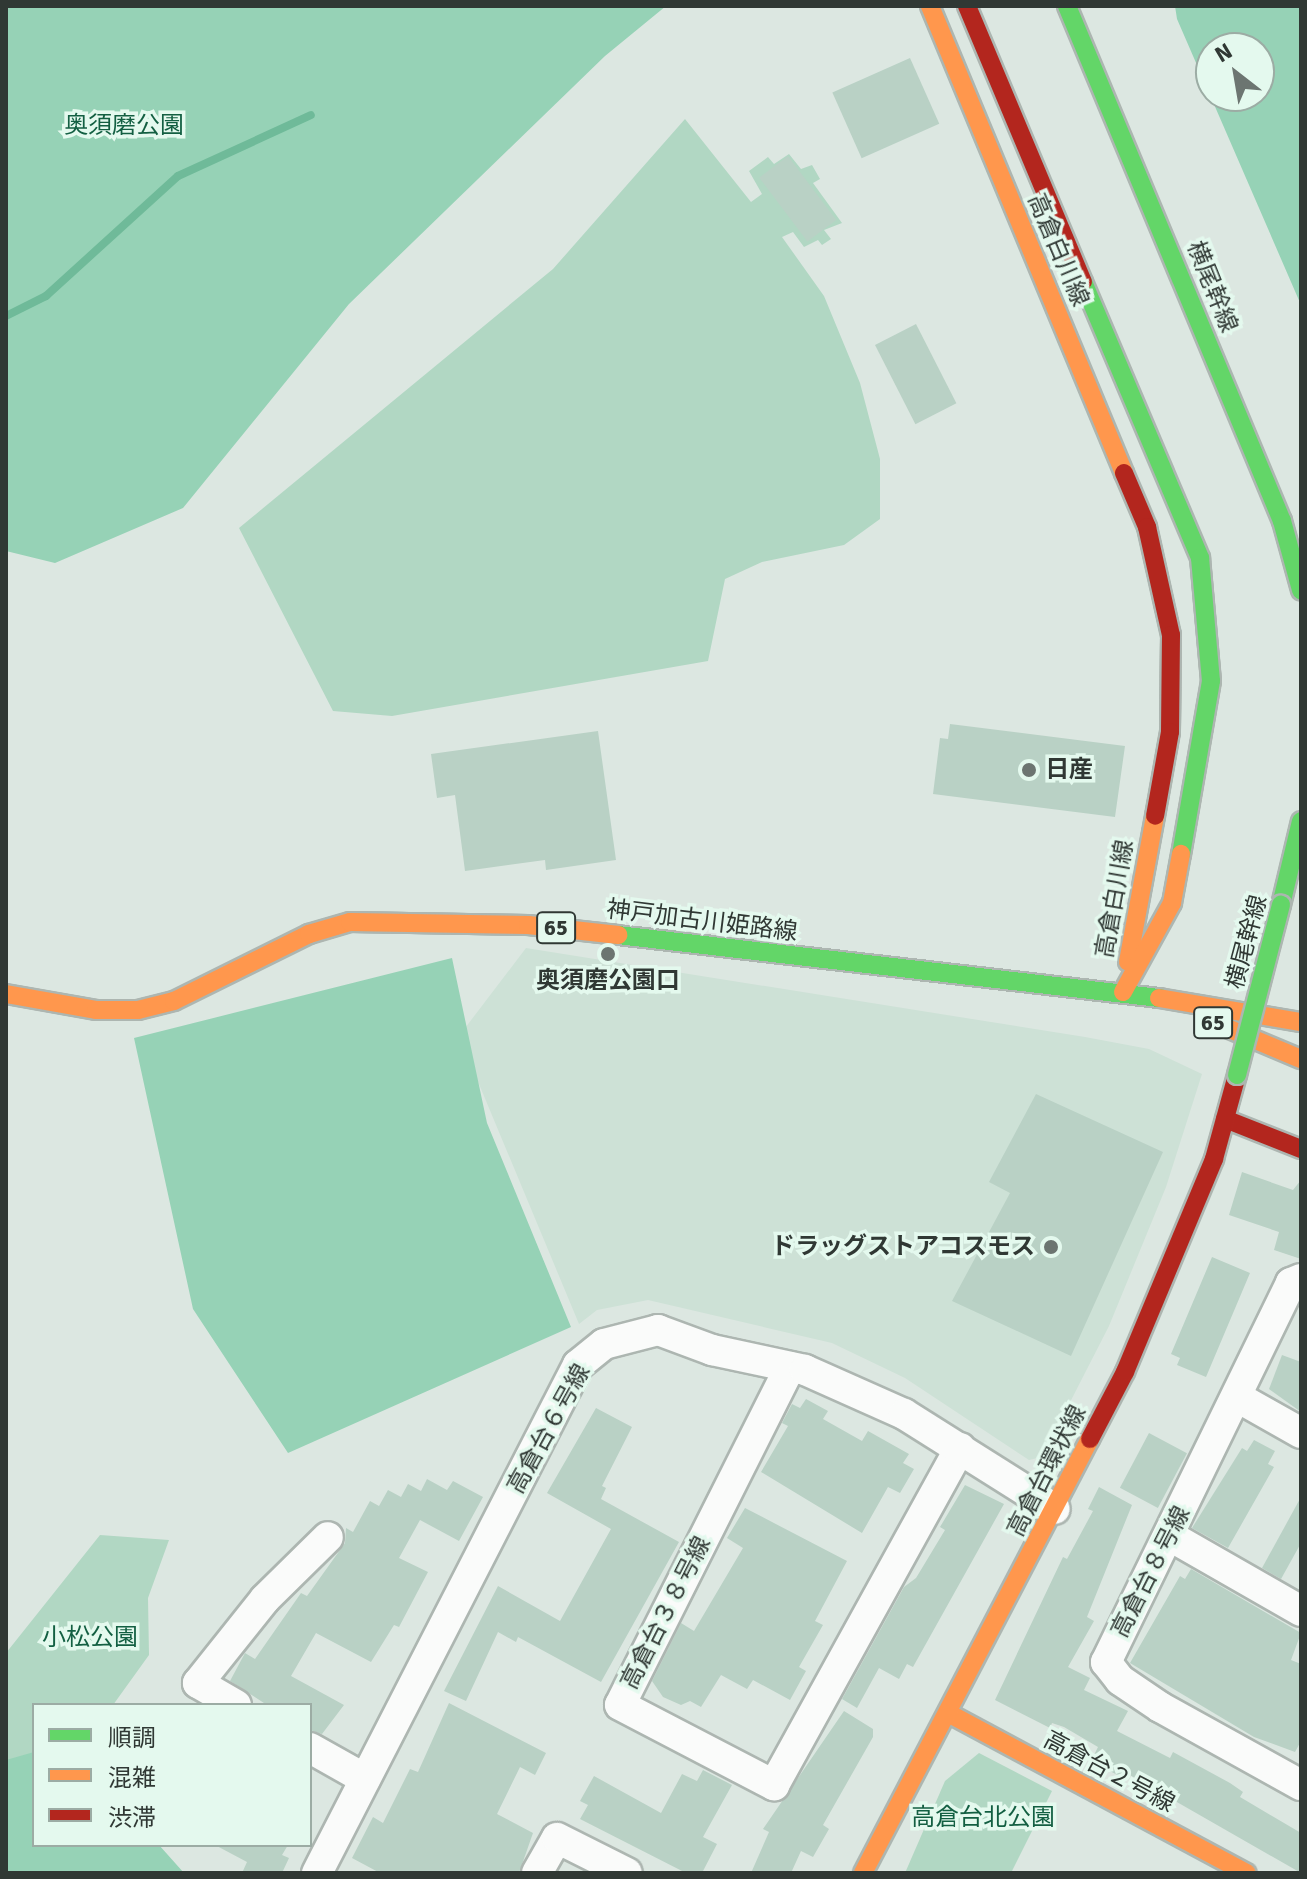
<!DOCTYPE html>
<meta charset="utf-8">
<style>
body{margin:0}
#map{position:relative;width:1307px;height:1879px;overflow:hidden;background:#dce7e1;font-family:Signika,"Noto Sans JP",sans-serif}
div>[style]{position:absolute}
.built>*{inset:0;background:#cde1d6}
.green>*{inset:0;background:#b1d7c3}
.forest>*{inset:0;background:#96d2b6}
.stream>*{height:8px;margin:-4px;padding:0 4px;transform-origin:4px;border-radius:4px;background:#6fba99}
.building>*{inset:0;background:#b9d1c5;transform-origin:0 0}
.roads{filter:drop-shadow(2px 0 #adb6b1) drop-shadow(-2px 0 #adb6b1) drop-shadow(0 2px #adb6b1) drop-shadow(0 -2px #adb6b1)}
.street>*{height:30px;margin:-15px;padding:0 15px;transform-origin:15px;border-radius:15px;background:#fafbfa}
.fast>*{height:18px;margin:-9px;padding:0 9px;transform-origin:9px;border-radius:9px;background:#63d668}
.slow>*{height:18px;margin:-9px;padding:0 9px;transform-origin:9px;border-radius:9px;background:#ff974d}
.jam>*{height:18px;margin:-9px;padding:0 9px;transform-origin:9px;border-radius:9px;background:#b3261e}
.bridges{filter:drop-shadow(2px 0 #adb6b1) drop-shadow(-2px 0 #adb6b1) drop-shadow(0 2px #adb6b1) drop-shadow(0 -2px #adb6b1)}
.fast-bridge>*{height:18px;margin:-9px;padding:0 9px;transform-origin:9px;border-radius:9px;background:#63d668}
.dots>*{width:22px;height:22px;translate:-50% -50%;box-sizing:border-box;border:4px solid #e4f9ee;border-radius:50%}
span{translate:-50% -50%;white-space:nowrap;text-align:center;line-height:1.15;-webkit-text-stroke:7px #e4f9ee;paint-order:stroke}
.shield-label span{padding:2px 6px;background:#e4f9ee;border:2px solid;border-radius:6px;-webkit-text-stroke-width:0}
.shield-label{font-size:22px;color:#303834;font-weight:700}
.park-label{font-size:24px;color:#135f42}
.street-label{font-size:24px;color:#303834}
.poi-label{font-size:24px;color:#303834;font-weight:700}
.left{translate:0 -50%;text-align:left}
.right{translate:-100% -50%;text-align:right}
.frame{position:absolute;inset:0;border:8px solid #303834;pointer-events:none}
.legend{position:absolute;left:32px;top:1703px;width:280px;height:144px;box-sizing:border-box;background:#e4f9ee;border:2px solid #9caca4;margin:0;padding:10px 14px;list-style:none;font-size:24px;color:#303834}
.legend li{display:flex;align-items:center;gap:16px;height:40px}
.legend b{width:40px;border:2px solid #9caca4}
.north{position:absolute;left:1195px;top:32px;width:80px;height:80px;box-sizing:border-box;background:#e4f9ee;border:2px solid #9caca4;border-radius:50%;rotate:329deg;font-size:22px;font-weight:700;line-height:32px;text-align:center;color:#303834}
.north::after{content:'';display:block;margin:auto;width:28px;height:36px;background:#6c7571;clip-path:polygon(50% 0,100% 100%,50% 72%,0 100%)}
</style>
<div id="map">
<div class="built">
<div style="clip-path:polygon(526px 948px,1085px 1037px,1149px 1049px,1202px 1074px,1166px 1187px,1109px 1326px,1042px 1457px,1029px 1460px,905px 1378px,832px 1343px,648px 1300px,597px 1310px,579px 1324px,459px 1036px)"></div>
</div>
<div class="green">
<div style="clip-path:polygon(685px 119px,751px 202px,762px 194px,749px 171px,768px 157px,774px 164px,789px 154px,801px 169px,812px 165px,820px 179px,813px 183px,842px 223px,824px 230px,831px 239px,822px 245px,818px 240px,804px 247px,793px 232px,782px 237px,824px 296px,860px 383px,880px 459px,880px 519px,844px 545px,762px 562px,725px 579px,708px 661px,392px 716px,333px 711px,239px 528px,553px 269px)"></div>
<div style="clip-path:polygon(100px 1535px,169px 1540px,148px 1598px,149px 1655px,113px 1705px,34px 1705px,34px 1787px,6px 1768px,6px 1653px)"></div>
<div style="clip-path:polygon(979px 1753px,1052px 1791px,1011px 1873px,905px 1873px,945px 1781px)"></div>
</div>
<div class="forest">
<div style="clip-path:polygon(6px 6px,666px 6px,605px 56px,349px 304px,183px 508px,55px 563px,6px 551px)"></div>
<div style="clip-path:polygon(evenodd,1175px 6px,1301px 6px,1301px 305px,1177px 19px,1175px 6px,1211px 48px,1259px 48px,1259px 96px,1211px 96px,1211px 48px)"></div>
<div style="clip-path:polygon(452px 958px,487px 1123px,571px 1327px,288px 1453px,193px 1309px,134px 1038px)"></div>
<div style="clip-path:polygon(34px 1752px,34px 1845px,159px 1845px,184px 1873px,6px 1873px,6px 1760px)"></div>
</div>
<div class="stream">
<div style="left:6px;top:316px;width:45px;rotate:-26.6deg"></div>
<div style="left:46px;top:296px;width:178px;rotate:-42.3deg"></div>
<div style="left:178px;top:176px;width:146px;rotate:-24.6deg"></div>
</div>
<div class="building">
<div style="left:910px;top:58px;width:72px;height:85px;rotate:66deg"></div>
<div style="left:788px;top:156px;width:80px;height:36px;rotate:53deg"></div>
<div style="left:916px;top:324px;width:89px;height:46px;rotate:63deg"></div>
<div style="clip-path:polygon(950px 724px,1125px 746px,1115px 817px,933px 794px,940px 738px,948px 739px)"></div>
<div style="clip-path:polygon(598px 731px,616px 860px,546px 870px,545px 860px,465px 871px,455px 795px,437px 798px,431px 754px)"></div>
<div style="clip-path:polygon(1036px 1094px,1163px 1152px,1071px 1356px,952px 1301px,1010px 1193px,989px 1182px)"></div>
<div style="clip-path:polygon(1242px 1172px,1293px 1190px,1301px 1180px,1301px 1259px,1274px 1250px,1279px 1232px,1229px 1215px)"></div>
<div style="clip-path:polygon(1212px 1257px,1250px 1273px,1206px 1377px,1177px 1365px,1180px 1358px,1171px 1354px)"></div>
<div style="clip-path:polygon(1282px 1355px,1301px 1362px,1301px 1412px,1269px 1389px)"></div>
<div style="clip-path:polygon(806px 1399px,828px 1411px,823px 1419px,862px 1441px,868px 1431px,909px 1454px,903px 1463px,914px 1469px,900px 1493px,888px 1487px,862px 1533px,761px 1472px,788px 1426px,782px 1423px,792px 1404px,800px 1408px)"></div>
<div style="clip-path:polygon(596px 1408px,632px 1427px,602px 1486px,606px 1488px,601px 1499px,679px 1542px,601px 1682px,518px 1637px,516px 1642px,498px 1632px,466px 1701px,444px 1691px,498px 1586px,560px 1621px,611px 1529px,547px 1493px)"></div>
<div style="left:1149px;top:1433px;width:43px;height:62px;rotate:28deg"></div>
<div style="clip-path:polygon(1254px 1440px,1275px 1451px,1268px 1464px,1274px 1467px,1228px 1548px,1192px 1528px,1242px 1448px,1247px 1451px)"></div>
<div style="clip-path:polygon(427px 1479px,447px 1490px,453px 1481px,483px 1497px,459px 1541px,420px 1520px,399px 1558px,428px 1572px,399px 1627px,394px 1625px,371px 1662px,316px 1633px,291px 1676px,344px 1705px,322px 1734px,310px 1730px,310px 1705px,267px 1705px,230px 1681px,245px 1653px,255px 1659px,301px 1593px,307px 1596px,345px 1543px,346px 1528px,353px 1532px,370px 1501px,379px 1506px,388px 1490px,401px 1497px,408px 1484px,421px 1491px)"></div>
<div style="clip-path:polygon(965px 1485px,1004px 1504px,913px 1667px,907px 1664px,899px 1679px,879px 1668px,857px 1708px,842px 1699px,904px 1587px,916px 1578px,945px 1530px,940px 1527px)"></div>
<div style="clip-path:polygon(1099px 1487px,1132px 1505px,1087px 1617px,1094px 1621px,1068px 1667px,1090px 1678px,1084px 1690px,1128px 1711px,1117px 1731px,1170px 1758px,1173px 1752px,1230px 1783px,1243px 1792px,1240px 1797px,1301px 1833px,1301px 1873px,1128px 1774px,1125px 1779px,1091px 1761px,1098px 1747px,1064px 1727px,1052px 1723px,1050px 1728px,995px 1700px,1063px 1557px,1067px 1559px,1093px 1511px,1088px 1509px)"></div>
<div style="clip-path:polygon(1301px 1497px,1301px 1543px,1281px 1579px,1262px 1568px)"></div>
<div style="clip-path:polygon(745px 1508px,847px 1561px,815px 1621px,823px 1625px,799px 1667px,806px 1671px,790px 1700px,753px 1680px,747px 1689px,721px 1675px,701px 1707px,690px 1701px,681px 1705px,663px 1697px,652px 1681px,681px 1623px,694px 1631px,743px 1548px,727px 1538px)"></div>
<div style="clip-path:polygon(1191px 1569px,1301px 1633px,1291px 1660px,1301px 1664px,1301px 1741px,1295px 1752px,1254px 1737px,1130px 1663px,1180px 1576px,1185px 1579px)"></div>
<div style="clip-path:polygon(449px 1703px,546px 1753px,535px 1775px,520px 1767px,497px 1814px,533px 1833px,519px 1873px,380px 1873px,352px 1858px,373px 1817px,383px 1823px,410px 1769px,418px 1772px)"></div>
<div style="clip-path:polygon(844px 1711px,873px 1729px,873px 1737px,823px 1825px,829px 1829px,813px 1857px,801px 1851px,791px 1873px,751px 1873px,769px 1832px,763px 1829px)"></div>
<div style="clip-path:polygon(703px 1770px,732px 1785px,703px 1837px,717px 1844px,702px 1873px,686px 1873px,580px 1819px,588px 1805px,580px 1801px,594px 1776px,661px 1813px,682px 1774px,697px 1781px)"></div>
<div style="clip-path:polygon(215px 1845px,288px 1845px,282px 1855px,289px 1858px,282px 1873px,242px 1873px,247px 1862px)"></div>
</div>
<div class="roads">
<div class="street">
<div style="left:1301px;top:1279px;width:11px;rotate:158deg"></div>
<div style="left:1291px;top:1283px;width:422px;rotate:116deg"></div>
<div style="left:1106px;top:1662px;width:23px;rotate:52deg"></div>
<div style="left:1120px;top:1680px;width:48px;rotate:34deg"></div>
<div style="left:1160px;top:1707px;width:161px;rotate:29deg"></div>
<div style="left:790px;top:1367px;width:378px;rotate:116.7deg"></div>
<div style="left:620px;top:1705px;width:174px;rotate:27.5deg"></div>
<div style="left:774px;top:1785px;width:385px;rotate:-61.1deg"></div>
<div style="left:1239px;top:1398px;width:71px;rotate:29.4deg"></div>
<div style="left:1170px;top:1536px;width:151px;rotate:29.8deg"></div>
<div style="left:236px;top:1705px;width:44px;rotate:-149.9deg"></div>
<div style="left:198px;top:1683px;width:107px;rotate:-51.4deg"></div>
<div style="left:265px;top:1599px;width:88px;rotate:-44.5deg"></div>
<div style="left:310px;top:1748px;width:63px;rotate:29.4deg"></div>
<div style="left:317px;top:1873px;width:571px;rotate:-62.81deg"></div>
<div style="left:578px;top:1365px;width:33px;rotate:-39deg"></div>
<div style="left:604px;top:1344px;width:56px;rotate:-14.5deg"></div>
<div style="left:658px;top:1330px;width:58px;rotate:20.3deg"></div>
<div style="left:712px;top:1350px;width:95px;rotate:12.1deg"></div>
<div style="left:805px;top:1370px;width:108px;rotate:24deg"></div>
<div style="left:904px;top:1414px;width:178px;rotate:32.2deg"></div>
<div style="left:537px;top:1873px;width:40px;rotate:-60.3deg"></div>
<div style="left:557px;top:1838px;width:78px;rotate:26.6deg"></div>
</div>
<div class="fast">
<div style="left:1067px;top:6px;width:558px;rotate:67.34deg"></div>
<div style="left:1282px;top:521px;width:72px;rotate:74.6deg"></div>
<div style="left:1083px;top:282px;width:300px;rotate:67deg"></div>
<div style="left:1200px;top:558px;width:123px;rotate:84.9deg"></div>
<div style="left:1211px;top:681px;width:176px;rotate:99.8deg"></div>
<div style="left:1281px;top:905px;width:86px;rotate:-76.6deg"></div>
<div style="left:618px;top:935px;width:545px;rotate:6.64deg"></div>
</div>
<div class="slow">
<div style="left:930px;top:6px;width:506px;rotate:67.44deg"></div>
<div style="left:1128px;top:962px;width:148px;rotate:-79.5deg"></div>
<div style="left:1123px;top:992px;width:102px;rotate:-61.2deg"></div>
<div style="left:1172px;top:903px;width:50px;rotate:-79.6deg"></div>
<div style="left:6px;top:994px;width:91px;rotate:10.1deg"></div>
<div style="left:96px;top:1010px;width:42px"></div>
<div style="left:138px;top:1010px;width:37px;rotate:-14deg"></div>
<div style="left:174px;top:1001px;width:151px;rotate:-26.4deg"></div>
<div style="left:309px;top:934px;width:43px;rotate:-16.3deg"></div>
<div style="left:350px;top:922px;width:178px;rotate:1deg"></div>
<div style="left:528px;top:925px;width:91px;rotate:6.3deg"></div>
<div style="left:1159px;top:998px;width:144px;rotate:9.6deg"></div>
<div style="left:1220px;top:1025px;width:88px;rotate:22.8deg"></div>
<div style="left:948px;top:1713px;width:339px;rotate:28.2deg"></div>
<div style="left:863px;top:1873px;width:490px;rotate:-62.4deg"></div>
</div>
<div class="jam">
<div style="left:967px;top:6px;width:299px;rotate:67.2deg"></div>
<div style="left:1124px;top:473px;width:59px;rotate:66.9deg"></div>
<div style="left:1147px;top:527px;width:111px;rotate:77.5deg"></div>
<div style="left:1171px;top:635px;width:97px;rotate:90.6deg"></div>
<div style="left:1170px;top:732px;width:85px;rotate:100.1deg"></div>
<div style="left:1225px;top:1119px;width:82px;rotate:21.5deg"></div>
<div style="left:1090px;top:1439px;width:76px;rotate:-62.4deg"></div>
<div style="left:1125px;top:1372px;width:231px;rotate:-67.3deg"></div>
<div style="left:1214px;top:1159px;width:87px;rotate:-74.7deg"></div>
</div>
</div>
<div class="bridges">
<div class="fast-bridge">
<div style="left:1237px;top:1075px;width:176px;rotate:-75.5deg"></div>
</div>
</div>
<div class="dots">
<div style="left:1029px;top:770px;background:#6c7571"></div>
<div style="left:608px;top:954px;background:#6c7571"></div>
<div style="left:1051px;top:1247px;background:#6c7571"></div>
</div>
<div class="shield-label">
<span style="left:556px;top:928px">65</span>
<span style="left:1213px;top:1023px">65</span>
</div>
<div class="park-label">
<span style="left:124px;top:126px">奥須磨公園</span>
<span style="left:90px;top:1638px">小松公園</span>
<span style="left:983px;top:1818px">高倉台北公園</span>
</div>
<div class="street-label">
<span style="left:1058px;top:250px;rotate:67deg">高倉白川線</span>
<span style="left:1212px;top:287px;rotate:68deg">横尾幹線</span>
<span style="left:1115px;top:899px;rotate:-80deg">高倉白川線</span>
<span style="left:702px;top:921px;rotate:7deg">神戸加古川姫路線</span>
<span style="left:1247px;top:942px;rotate:-75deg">横尾幹線</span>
<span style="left:549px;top:1429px;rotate:-61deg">高倉台６号線</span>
<span style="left:1047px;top:1471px;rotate:-63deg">高倉台環状線</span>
<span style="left:1151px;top:1572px;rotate:-63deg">高倉台８号線</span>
<span style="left:666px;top:1613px;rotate:-63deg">高倉台３８号線</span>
<span style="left:1109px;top:1772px;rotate:28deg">高倉台２号線</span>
</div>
<div class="poi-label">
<span class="left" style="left:1045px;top:770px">日産</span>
<span style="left:608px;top:981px">奥須磨公園口</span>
<span class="right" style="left:1035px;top:1247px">ドラッグストアコスモス</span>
</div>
<div class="frame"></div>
<ul class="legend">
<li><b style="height:10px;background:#63d668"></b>順調</li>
<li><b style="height:10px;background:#ff974d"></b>混雑</li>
<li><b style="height:10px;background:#b3261e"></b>渋滞</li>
</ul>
<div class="north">N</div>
</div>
